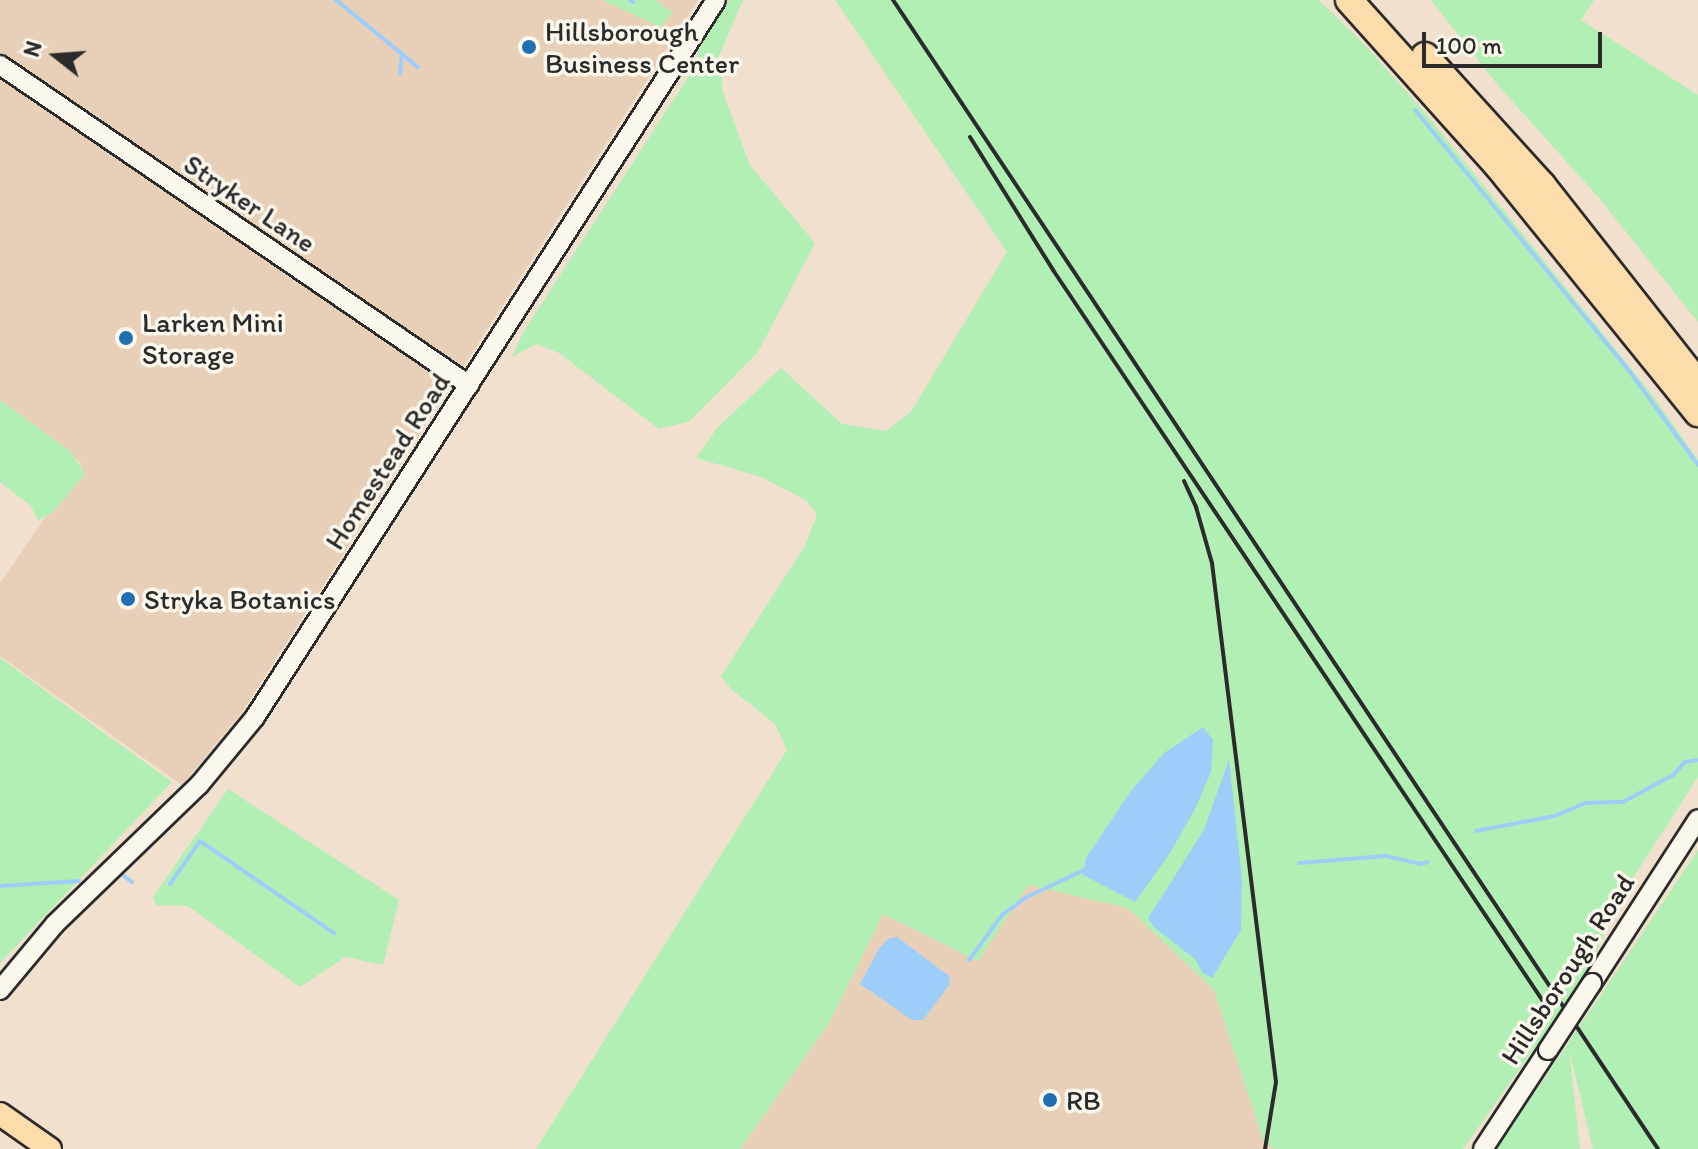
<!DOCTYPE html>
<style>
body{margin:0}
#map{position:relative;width:1698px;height:1149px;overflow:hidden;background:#f0e0cd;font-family:Itim,sans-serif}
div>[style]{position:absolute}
.built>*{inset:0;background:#e8d0b8}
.green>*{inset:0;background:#b2efb5}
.water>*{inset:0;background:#9ccef9}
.stream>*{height:4px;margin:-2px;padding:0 2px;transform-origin:2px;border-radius:2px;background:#9ccef9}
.roads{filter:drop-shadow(2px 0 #2b2b2b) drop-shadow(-2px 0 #2b2b2b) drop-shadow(0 2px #2b2b2b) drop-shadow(0 -2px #2b2b2b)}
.minor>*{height:18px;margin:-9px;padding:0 9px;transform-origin:9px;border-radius:9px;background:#fbf7ec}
.major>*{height:22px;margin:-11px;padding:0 11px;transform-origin:11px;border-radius:11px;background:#fddcac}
.highway>*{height:26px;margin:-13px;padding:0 13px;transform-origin:13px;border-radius:13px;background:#fddcac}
.rail>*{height:4px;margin:-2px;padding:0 2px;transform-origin:2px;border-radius:2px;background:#2b2b2b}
.bridges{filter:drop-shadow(2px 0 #2b2b2b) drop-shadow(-2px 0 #2b2b2b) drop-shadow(0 2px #2b2b2b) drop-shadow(0 -2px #2b2b2b)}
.minor-bridge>*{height:18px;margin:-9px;padding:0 9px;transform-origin:9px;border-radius:9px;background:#fbf7ec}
.dots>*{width:22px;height:22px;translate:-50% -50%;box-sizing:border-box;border:4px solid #fbf7ec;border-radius:50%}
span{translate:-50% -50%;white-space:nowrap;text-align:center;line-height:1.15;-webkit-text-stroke:7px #fbf7ec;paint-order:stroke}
.poi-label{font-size:28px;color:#2b2b2b}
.left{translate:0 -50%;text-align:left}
.street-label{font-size:28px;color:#2b2b2b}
.north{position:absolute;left:16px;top:16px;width:80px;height:80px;-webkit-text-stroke:6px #fbf7ec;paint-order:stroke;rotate:287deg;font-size:22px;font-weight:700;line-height:32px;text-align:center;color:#2b2b2b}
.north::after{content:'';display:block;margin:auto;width:28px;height:36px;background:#2b2b2b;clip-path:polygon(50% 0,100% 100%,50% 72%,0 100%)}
.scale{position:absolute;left:1422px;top:32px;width:180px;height:36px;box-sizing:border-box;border:4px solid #2b2b2b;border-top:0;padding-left:10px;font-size:24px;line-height:28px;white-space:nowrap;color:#2b2b2b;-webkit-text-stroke:6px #fbf7ec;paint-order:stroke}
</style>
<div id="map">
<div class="built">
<div style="clip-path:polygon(0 0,698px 0,242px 712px,182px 785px,0 656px,0 583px,82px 464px,0 406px)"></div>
<div style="clip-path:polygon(1050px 851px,1231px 970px,1282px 1149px,717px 1149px,888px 899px)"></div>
</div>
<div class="green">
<div style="clip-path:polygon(602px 0,655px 0,673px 13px,660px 27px)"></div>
<div style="clip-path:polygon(729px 0,743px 0,719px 56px,723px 92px,750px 165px,815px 243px,758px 352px,690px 421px,659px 429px,559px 353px,536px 344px,511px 358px,524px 331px,692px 71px,699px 49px)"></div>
<div style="clip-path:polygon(835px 0,1319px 0,1364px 44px,1427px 115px,1653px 396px,1698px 460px,1698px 777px,1622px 895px,1585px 977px,1463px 1149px,1275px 1149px,1263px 1140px,1214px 990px,1128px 908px,1028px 885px,978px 961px,883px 914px,829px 1023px,740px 1149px,536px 1149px,787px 750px,775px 724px,731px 689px,721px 676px,805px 546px,817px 514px,807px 501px,761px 477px,696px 458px,717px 428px,781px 368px,842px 424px,886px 431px,911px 412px,1007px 252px)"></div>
<div style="clip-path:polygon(1431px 0,1594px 0,1581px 20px,1698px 95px,1698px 322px,1600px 199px,1497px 84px)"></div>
<div style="clip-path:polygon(0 400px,70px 451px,85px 474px,54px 511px,38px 521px,31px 506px,0 482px)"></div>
<div style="clip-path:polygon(0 658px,172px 782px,0 963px)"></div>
<div style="clip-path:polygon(228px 789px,399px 900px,383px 965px,345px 957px,300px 987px,188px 906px,156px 905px,153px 897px)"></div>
<div style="clip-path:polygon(1698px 850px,1698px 1149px,1593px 1149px,1569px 1049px,1580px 1149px,1497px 1149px)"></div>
</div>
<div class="water">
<div style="clip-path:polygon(1203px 727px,1213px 740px,1211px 772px,1195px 809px,1170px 853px,1135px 902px,1083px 875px,1086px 858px,1130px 792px,1164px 753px)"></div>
<div style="clip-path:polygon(1229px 759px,1242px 879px,1241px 930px,1212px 978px,1203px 973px,1195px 959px,1155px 928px,1148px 918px,1204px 830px)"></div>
<div style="clip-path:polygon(897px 937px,949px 976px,950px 984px,923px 1020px,912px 1020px,860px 984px,880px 947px,890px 938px)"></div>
</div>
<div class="stream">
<div style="left:336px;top:0;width:106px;rotate:39.3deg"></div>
<div style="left:630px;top:0;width:4px;rotate:34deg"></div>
<div style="left:400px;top:74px;width:21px;rotate:-85deg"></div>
<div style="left:1415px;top:110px;width:339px;rotate:50.6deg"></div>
<div style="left:1630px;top:372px;width:115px;rotate:53.8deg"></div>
<div style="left:1476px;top:831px;width:80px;rotate:-10.8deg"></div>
<div style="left:1555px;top:816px;width:34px;rotate:-23deg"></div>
<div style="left:1586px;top:803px;width:37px;rotate:-2deg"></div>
<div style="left:1623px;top:802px;width:57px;rotate:-28.4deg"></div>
<div style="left:1673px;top:775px;width:18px;rotate:-47deg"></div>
<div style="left:1685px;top:762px;width:13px;rotate:-9deg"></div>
<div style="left:1299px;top:863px;width:87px;rotate:-4.6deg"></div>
<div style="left:1386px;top:856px;width:35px;rotate:13deg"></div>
<div style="left:1420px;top:864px;width:8px;rotate:-14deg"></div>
<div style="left:124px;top:876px;width:10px;rotate:37deg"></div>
<div style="left:170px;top:884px;width:52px;rotate:-55.1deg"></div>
<div style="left:200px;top:841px;width:163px;rotate:34.5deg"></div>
<div style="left:0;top:886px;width:79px;rotate:-3.6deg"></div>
<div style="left:969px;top:960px;width:56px;rotate:-53.7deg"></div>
<div style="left:1002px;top:915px;width:29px;rotate:-36deg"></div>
<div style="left:1025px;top:898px;width:65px;rotate:-25.4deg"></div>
</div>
<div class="roads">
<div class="minor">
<div style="left:0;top:65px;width:568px;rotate:34.31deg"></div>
<div style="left:1592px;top:983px;width:195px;rotate:-57.1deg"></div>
<div style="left:0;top:990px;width:86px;rotate:-50.2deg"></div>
<div style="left:55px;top:924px;width:200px;rotate:-44deg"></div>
<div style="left:199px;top:785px;width:88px;rotate:-50.5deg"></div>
<div style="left:255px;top:717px;width:852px;rotate:-57.26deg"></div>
<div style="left:1483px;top:1149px;width:118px;rotate:-56.7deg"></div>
</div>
<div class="major">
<div style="left:0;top:1114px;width:61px;rotate:35deg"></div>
</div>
<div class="highway">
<div style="left:1349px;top:0;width:223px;rotate:48.1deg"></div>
<div style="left:1498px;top:166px;width:318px;rotate:51deg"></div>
<div style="left:1425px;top:56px;width:174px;rotate:47.8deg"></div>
<div style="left:1542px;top:185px;width:252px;rotate:51.8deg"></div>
</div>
</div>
<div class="rail">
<div style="left:893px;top:0;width:1380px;rotate:56.34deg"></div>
<div style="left:970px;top:137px;width:157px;rotate:58deg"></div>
<div style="left:1053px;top:270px;width:887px;rotate:56.17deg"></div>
<div style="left:1184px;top:481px;width:29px;rotate:65deg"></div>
<div style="left:1196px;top:507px;width:58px;rotate:74.1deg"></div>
<div style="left:1212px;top:563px;width:523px;rotate:82.97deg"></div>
<div style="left:1276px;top:1082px;width:68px;rotate:99.3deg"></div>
</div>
<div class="bridges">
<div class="minor-bridge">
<div style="left:1548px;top:1050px;width:80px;rotate:-56.7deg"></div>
</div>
</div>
<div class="dots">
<div style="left:529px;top:47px;background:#1f6fb2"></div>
<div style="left:126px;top:338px;background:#1f6fb2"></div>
<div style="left:128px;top:599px;background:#1f6fb2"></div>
<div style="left:1050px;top:1100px;background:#1f6fb2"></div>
</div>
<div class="poi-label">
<span class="left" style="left:545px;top:47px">Hillsborough<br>Business Center</span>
<span class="left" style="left:142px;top:338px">Larken Mini<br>Storage</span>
<span class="left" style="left:144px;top:599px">Stryka Botanics</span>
<span class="left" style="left:1066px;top:1100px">RB</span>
</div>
<div class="street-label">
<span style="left:250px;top:203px;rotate:34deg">Stryker Lane</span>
<span style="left:387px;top:461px;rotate:-57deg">Homestead Road</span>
<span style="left:1567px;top:969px;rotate:-57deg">Hillsborough Road</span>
</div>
<div class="north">N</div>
<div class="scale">100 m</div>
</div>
